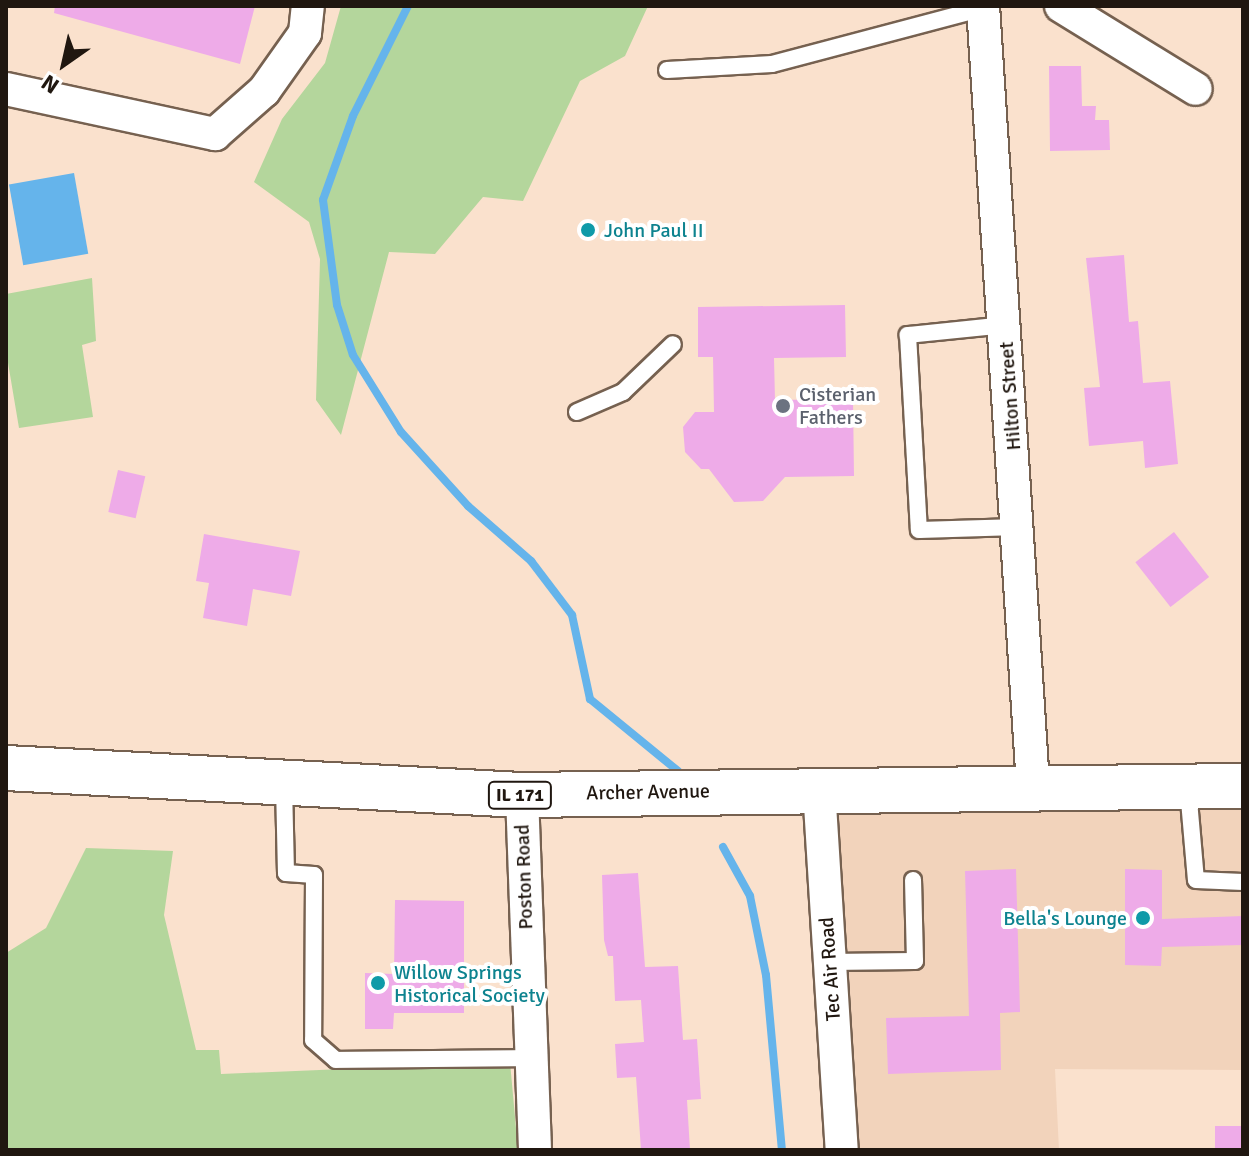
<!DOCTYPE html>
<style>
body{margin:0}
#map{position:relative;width:1249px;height:1156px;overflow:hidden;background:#fae1cd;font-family:Signika,sans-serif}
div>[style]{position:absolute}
.built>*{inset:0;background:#f2d3bb}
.green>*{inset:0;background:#b4d69c}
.water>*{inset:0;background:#65b4eb;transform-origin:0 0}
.stream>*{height:8px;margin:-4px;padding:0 4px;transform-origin:4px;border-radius:4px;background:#65b4eb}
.building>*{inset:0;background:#eeabe8;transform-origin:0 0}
.roads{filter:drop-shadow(2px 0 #766150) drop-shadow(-2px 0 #766150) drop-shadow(0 2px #766150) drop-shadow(0 -2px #766150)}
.lane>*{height:16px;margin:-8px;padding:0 8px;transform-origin:8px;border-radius:8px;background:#fff}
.street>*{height:32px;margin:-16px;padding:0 16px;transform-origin:16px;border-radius:16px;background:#fff}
.primary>*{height:44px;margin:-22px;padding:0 22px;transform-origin:22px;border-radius:22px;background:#fff}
.dots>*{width:22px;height:22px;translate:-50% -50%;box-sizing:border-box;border:4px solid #fff;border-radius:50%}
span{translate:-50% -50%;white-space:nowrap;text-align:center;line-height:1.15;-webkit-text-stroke:8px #fff;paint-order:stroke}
.shield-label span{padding:2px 6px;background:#fff;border:2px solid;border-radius:6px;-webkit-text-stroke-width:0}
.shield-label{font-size:18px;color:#201710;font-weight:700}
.culture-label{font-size:20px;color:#0d838f}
.left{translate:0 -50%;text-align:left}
.right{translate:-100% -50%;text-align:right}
.worship-label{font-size:20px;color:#5b616d}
.street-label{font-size:20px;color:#201710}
.frame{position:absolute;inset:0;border:8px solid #201710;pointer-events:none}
.north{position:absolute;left:24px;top:24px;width:80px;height:80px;-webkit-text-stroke:6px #fff;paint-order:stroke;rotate:214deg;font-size:22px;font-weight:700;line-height:32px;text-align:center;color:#201710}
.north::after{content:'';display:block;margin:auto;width:28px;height:36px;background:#201710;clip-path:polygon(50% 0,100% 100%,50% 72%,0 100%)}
</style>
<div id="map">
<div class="built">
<div style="clip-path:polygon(1243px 792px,1243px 1070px,1055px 1069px,1059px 1150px,849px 1150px,819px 796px)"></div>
</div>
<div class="green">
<div style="clip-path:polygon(341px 6px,648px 6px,625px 56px,580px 81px,523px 201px,483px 197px,435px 254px,389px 252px,341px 435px,316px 400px,320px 259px,309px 222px,254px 182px,282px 119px,325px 63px)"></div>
<div style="clip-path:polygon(92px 278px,96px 341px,82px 345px,93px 417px,19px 428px,6px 351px,6px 294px)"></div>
<div style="clip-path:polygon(86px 848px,173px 851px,164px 915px,196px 1050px,219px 1050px,221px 1074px,510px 1062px,518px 1150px,6px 1150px,6px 953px,46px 928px)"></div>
</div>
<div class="water">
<div style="left:74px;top:173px;width:82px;height:66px;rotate:80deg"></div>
</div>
<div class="stream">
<div style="left:408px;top:6px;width:123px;rotate:116.6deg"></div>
<div style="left:353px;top:116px;width:89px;rotate:109.7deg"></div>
<div style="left:323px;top:200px;width:106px;rotate:82.4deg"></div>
<div style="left:337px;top:305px;width:52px;rotate:72.3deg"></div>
<div style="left:353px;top:355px;width:91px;rotate:58.1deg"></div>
<div style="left:401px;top:432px;width:100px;rotate:47.8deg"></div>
<div style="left:468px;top:506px;width:84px;rotate:41.1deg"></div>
<div style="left:531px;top:561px;width:68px;rotate:52.8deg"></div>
<div style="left:572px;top:615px;width:86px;rotate:77.9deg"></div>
<div style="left:590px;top:699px;width:114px;rotate:39.3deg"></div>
<div style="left:723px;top:847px;width:56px;rotate:61.1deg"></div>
<div style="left:750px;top:896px;width:81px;rotate:78.6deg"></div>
<div style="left:766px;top:975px;width:176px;rotate:84.8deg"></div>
</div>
<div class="building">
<div style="clip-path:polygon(55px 6px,255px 6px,240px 64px,54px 13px)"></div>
<div style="clip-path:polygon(1049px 66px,1081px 66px,1082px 106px,1096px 106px,1095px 120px,1109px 120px,1110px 150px,1050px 151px)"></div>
<div style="clip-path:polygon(1124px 255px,1129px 322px,1138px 321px,1143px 383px,1170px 381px,1178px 464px,1145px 468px,1143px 441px,1089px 446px,1084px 388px,1100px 387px,1086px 258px)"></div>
<div style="clip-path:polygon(845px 305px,846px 357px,774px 358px,775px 400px,853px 399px,854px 476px,785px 477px,763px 501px,734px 502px,709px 469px,701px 469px,685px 452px,683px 427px,695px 412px,714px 412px,713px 357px,698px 357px,698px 307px)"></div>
<div style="left:118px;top:470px;width:28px;height:43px;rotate:13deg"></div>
<div style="left:1174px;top:532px;width:57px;height:49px;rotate:52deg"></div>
<div style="clip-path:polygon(204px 534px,300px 551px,291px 596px,253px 589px,247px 626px,203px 618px,209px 583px,196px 581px)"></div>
<div style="clip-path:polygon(1016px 869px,1020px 1012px,1000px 1013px,1001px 1070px,888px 1074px,886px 1018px,969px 1016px,965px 871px)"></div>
<div style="clip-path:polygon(1125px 869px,1162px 870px,1162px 919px,1243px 916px,1243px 945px,1162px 947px,1161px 966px,1125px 965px)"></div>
<div style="clip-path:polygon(638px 873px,645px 967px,678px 966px,683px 1040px,697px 1039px,701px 1099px,687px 1100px,690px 1150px,641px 1150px,636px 1077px,617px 1078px,615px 1044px,644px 1042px,641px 1000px,615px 1001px,613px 956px,608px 956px,604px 940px,602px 875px)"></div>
<div style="clip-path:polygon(395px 900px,464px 901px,464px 1013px,394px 1013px,393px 1029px,365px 1029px,365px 973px,394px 974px)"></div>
<div style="left:1243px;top:1126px;width:24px;height:28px;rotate:90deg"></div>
</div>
<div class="roads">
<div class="lane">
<div style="left:667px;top:70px;width:105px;rotate:-3.3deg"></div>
<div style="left:772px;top:64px;width:219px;rotate:-14.8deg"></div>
<div style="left:1005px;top:325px;width:98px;rotate:174.1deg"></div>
<div style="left:908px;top:335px;width:195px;rotate:86.8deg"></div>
<div style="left:919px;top:530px;width:99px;rotate:-1.7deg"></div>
<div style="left:577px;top:412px;width:50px;rotate:-23.5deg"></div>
<div style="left:623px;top:392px;width:69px;rotate:-43.8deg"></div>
<div style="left:284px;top:785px;width:88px;rotate:88.7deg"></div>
<div style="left:286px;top:873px;width:28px;rotate:4deg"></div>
<div style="left:314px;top:875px;width:165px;rotate:90.3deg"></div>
<div style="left:313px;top:1040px;width:30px;rotate:41deg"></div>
<div style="left:336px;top:1060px;width:194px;rotate:-0.6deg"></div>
<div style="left:1188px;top:789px;width:91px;rotate:85deg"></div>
<div style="left:1196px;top:880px;width:47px;rotate:2.4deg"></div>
<div style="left:829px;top:962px;width:86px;rotate:-0.7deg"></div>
<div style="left:915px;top:961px;width:81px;rotate:-91.4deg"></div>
</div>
<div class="street">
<div style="left:983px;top:6px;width:782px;rotate:86.33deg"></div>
<div style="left:1061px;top:6px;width:158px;rotate:31.6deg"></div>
<div style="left:6px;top:89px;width:214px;rotate:12.2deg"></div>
<div style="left:215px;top:134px;width:65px;rotate:-41.3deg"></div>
<div style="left:264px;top:91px;width:71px;rotate:-54.7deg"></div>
<div style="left:305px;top:33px;width:27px;rotate:-84deg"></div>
<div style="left:819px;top:789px;width:362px;rotate:86.4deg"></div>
<div style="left:522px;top:795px;width:355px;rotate:87.9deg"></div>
</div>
<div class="primary">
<div style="left:6px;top:768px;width:517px;rotate:3deg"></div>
<div style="left:522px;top:795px;width:721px;rotate:-0.72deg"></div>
</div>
</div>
<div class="dots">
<div style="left:588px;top:230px;background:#0f9aa8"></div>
<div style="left:783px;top:406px;background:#6b7280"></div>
<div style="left:1143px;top:918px;background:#0f9aa8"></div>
<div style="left:378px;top:983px;background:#0f9aa8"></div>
</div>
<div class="shield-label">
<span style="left:520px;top:795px">IL 171</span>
</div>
<div class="culture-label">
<span class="left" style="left:604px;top:230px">John Paul II</span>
<span class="right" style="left:1127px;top:918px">Bella's Lounge</span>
<span class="left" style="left:394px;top:984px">Willow Springs<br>Historical Society</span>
</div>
<div class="worship-label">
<span class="left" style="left:799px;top:406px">Cisterian<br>Fathers</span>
</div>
<div class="street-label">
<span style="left:1010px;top:396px;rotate:-94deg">Hilton Street</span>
<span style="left:648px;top:792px;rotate:-1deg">Archer Avenue</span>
<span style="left:524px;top:877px;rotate:-92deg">Poston Road</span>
<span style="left:830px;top:969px;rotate:-94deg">Tec Air Road</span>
</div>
<div class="frame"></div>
<div class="north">N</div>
</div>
